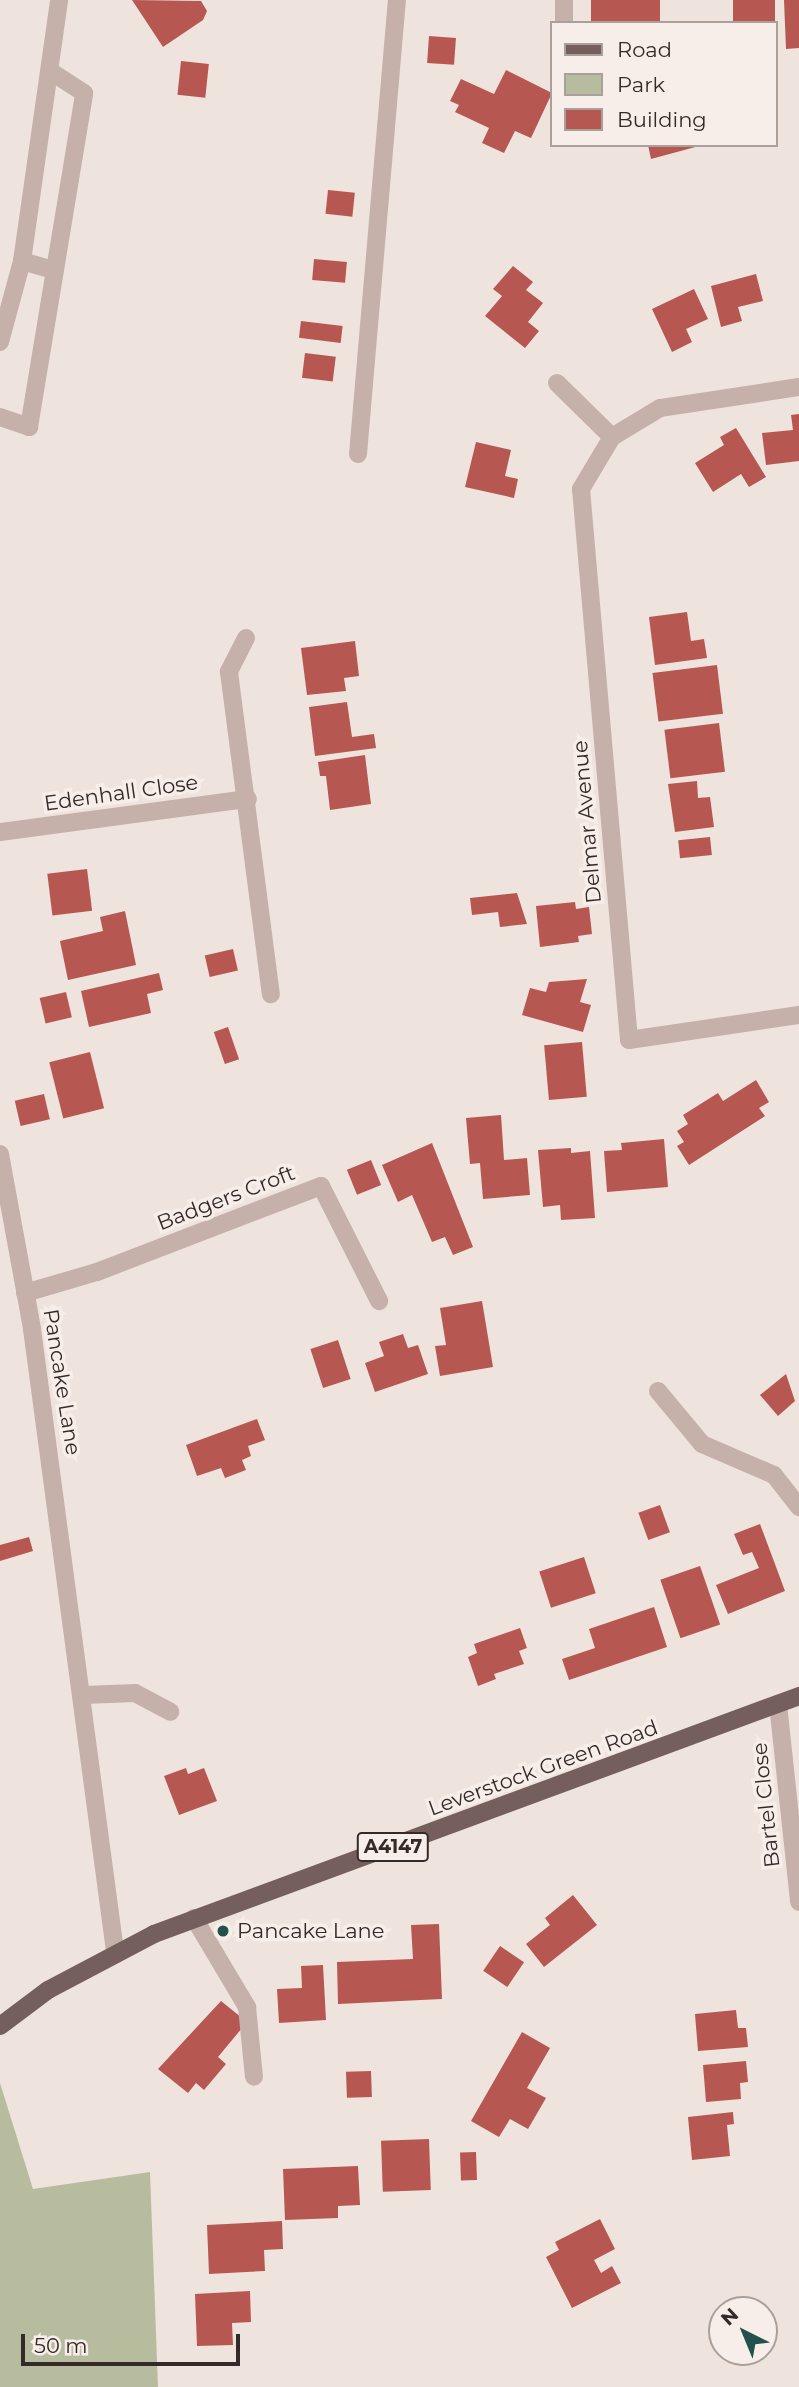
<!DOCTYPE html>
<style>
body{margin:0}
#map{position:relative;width:799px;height:2387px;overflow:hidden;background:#efe3dd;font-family:Montserrat,sans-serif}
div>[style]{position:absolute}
.green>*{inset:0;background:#b8bc9f}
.building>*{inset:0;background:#b75752;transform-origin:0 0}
.minor>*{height:18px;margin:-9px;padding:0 9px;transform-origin:9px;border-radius:9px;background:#c6b1aa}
.major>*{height:18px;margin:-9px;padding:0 9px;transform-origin:9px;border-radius:9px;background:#745f5c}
.dots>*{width:19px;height:19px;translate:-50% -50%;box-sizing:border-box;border:4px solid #f7eee9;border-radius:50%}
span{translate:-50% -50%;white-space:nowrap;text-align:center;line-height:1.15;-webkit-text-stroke:7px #f7eee9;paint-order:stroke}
.shield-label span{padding:2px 5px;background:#f7eee9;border:2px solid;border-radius:5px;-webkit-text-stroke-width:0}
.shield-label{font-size:19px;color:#342a29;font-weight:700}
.street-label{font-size:21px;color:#342a29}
.poi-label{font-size:21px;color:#342a29}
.left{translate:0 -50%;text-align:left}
.legend{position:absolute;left:550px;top:21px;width:228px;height:126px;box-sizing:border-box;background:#f7eee9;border:2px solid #a9a09c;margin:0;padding:9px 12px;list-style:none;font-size:21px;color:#342a29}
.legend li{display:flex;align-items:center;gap:14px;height:35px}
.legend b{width:35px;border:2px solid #a9a09c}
.north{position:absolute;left:708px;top:2296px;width:70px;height:70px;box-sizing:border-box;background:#f7eee9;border:2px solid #a9a09c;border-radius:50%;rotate:317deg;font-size:19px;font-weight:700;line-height:28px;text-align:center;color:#342a29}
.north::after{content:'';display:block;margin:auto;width:24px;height:32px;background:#23514b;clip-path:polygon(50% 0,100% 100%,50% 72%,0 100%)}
.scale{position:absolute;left:21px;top:2334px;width:219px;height:32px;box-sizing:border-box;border:4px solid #342a29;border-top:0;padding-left:9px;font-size:21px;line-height:24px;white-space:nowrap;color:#342a29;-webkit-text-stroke:5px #f7eee9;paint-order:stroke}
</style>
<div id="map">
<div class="green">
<div style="clip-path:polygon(0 2083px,33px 2189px,150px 2172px,158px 2387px,0 2387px)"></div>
</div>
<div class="building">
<div style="clip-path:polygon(132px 0,201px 1px,207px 11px,203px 20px,163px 47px)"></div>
<div style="left:591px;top:0;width:69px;height:23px"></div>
<div style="left:733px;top:0;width:42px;height:23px"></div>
<div style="clip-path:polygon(784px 0,799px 0,799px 48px,786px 49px)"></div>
<div style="left:429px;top:36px;width:27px;height:27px;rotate:4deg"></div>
<div style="left:181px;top:61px;width:28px;height:34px;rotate:6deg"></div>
<div style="clip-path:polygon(506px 70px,552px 93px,531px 138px,515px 131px,504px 153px,482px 143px,489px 128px,455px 112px,459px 105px,450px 101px,461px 79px,494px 94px)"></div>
<div style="clip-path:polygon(648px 145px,699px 145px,699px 146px,651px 159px)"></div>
<div style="left:328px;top:190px;width:27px;height:24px;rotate:6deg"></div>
<div style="left:314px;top:259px;width:33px;height:21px;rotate:5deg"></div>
<div style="clip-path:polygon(513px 266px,533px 282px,526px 290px,543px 303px,528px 322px,539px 331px,525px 348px,485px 316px,502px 296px,493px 289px)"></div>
<div style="clip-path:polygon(756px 274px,763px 301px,738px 307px,742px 321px,721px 327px,711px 286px)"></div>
<div style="clip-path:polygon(694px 289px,708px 319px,686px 329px,692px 342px,672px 352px,652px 309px)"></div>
<div style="left:301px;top:321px;width:42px;height:17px;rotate:7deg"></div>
<div style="left:305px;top:353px;width:31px;height:25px;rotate:7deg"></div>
<div style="clip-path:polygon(799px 414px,799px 461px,766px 465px,762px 433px,793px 430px,791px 415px)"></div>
<div style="clip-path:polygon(736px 428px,766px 477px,749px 487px,741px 474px,713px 492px,695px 463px,724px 445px,720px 437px)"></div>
<div style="clip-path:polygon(476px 442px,511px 450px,505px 476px,518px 479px,514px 498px,465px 487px)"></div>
<div style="clip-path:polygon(687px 612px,691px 641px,704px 639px,707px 658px,655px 665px,649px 617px)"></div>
<div style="clip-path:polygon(355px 641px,359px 676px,344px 678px,346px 691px,307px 695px,301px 648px)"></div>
<div style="left:717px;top:665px;width:49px;height:65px;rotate:83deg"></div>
<div style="clip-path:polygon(347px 702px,352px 737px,374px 734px,376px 748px,315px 756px,309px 707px)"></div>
<div style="left:719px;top:723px;width:49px;height:55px;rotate:83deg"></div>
<div style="clip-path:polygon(365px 755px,371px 804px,330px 810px,326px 776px,320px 776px,318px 762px)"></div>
<div style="clip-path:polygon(697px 781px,698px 798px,710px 797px,714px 827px,675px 832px,668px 784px)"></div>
<div style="left:710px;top:837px;width:18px;height:32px;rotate:84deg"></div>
<div style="left:87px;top:869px;width:42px;height:40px;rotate:83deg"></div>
<div style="clip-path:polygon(517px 893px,527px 924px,500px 927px,498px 912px,472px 915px,470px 898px)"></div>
<div style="clip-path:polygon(575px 902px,576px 909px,589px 907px,592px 934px,578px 936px,579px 942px,540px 947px,536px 906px)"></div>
<div style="clip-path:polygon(125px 911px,136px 965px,68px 980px,60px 941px,103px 931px,100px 917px)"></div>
<div style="left:233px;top:949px;width:22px;height:29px;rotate:77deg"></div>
<div style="clip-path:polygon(159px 973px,163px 990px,147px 994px,151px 1013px,89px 1027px,81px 991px)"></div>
<div style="clip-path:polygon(587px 979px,580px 1002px,591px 1005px,583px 1032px,522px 1015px,530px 988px,546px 992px,549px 982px)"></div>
<div style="left:66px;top:992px;width:26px;height:27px;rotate:77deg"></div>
<div style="left:228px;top:1027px;width:34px;height:15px;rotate:71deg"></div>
<div style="left:582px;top:1042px;width:55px;height:38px;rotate:85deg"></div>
<div style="left:90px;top:1052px;width:58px;height:42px;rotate:76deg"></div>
<div style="clip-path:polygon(756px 1080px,769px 1102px,759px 1108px,765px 1116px,689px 1165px,677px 1146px,684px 1142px,677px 1131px,688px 1124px,683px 1115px,718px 1093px,723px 1101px)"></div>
<div style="left:44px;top:1094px;width:26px;height:30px;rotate:77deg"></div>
<div style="clip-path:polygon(501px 1115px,504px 1160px,527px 1158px,530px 1195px,483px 1199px,480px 1163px,470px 1164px,466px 1118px)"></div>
<div style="clip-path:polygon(664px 1139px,668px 1187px,607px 1192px,604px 1151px,622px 1150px,621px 1143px)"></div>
<div style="clip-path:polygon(432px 1143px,473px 1247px,453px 1255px,445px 1237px,432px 1242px,412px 1195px,398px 1202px,382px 1165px)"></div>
<div style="clip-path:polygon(571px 1148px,571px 1153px,590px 1151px,595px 1218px,561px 1220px,560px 1205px,543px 1207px,538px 1150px)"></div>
<div style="left:371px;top:1160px;width:27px;height:26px;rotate:68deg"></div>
<div style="clip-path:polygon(482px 1301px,493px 1367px,440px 1376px,435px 1346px,446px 1345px,440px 1308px)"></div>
<div style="clip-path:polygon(403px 1334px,408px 1348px,418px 1345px,428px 1374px,375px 1392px,365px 1363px,384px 1356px,379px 1342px)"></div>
<div style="left:338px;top:1340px;width:41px;height:29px;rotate:72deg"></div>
<div style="clip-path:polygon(786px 1374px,795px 1401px,778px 1416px,760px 1395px)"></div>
<div style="clip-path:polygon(257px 1419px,265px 1440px,248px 1446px,251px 1456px,242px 1460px,246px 1470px,225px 1478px,221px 1468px,197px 1476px,186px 1445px)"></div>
<div style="left:660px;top:1505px;width:29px;height:23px;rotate:70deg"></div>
<div style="clip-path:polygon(760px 1524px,785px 1591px,728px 1614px,716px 1585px,759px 1568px,752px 1552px,743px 1555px,734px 1534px)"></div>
<div style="clip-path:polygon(29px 1537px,33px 1551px,0 1561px,0 1545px)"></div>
<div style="left:584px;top:1557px;width:38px;height:47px;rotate:72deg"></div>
<div style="left:700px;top:1566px;width:62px;height:42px;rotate:71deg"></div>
<div style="clip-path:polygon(654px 1607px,667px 1647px,569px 1680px,562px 1659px,595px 1648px,589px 1629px)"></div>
<div style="clip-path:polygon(520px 1628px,527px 1648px,519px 1651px,524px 1664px,494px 1674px,496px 1679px,478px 1686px,468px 1657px,477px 1653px,474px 1644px)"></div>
<div style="clip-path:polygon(186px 1768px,188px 1774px,204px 1768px,217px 1801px,179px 1815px,164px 1776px)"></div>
<div style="clip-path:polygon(573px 1895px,597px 1925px,544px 1967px,526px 1944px,550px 1925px,545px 1918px)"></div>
<div style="clip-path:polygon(439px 1924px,442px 1999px,338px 2004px,337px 1962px,413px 1959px,411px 1925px)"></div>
<div style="left:500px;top:1946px;width:29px;height:30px;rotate:34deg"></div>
<div style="clip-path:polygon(323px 1965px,326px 2020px,279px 2023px,277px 1989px,302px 1988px,301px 1966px)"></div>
<div style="clip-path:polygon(221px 2001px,247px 2022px,218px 2057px,226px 2064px,204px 2090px,196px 2083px,188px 2093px,158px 2069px)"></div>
<div style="clip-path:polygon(736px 2010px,738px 2028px,746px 2028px,748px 2047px,698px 2051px,695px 2014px)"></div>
<div style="clip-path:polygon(522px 2032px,550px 2048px,527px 2088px,546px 2098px,528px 2129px,510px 2119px,499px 2137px,471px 2121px)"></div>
<div style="clip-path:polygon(746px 2061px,748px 2082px,740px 2083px,741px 2099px,706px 2102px,703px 2065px)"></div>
<div style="left:371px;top:2071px;width:26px;height:25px;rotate:88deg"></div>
<div style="clip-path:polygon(733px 2112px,734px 2124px,727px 2125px,730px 2156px,692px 2160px,688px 2117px)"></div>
<div style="left:429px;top:2139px;width:51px;height:48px;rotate:88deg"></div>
<div style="left:476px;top:2152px;width:28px;height:16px;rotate:88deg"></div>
<div style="clip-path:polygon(358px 2166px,360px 2205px,338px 2206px,338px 2218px,285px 2220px,283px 2169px)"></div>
<div style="clip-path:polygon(600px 2219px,615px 2249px,594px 2260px,601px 2273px,612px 2266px,621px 2283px,572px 2308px,546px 2257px,559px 2250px,555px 2242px)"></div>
<div style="clip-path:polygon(282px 2221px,283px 2249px,264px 2250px,265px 2271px,209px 2274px,207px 2225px)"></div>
<div style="clip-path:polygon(250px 2291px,251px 2322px,232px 2323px,233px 2345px,197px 2346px,195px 2294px)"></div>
</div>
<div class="minor">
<div style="left:564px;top:0;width:23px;rotate:90deg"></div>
<div style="left:22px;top:261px;width:33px;rotate:16deg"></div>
<div style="left:0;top:342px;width:84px;rotate:-74.8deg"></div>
<div style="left:22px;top:261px;width:264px;rotate:-81.9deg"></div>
<div style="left:557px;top:383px;width:77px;rotate:44.5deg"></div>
<div style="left:799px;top:387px;width:141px;rotate:171.4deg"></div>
<div style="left:660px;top:408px;width:56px;rotate:148.9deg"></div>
<div style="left:612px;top:437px;width:61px;rotate:120.8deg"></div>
<div style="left:581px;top:489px;width:553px;rotate:85.02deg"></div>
<div style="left:629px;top:1040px;width:172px;rotate:-8.4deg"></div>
<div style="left:0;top:417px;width:31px;rotate:19deg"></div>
<div style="left:29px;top:427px;width:338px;rotate:-80.6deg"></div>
<div style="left:84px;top:93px;width:40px;rotate:-147.1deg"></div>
<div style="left:358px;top:454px;width:456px;rotate:-85.1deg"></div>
<div style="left:246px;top:638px;width:38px;rotate:117deg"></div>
<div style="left:229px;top:672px;width:325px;rotate:82.6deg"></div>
<div style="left:0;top:832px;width:250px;rotate:-7.6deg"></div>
<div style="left:0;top:1154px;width:178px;rotate:79.6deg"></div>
<div style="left:32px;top:1329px;width:628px;rotate:82.4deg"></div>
<div style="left:25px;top:1293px;width:75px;rotate:-16.3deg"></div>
<div style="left:97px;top:1272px;width:240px;rotate:-21deg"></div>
<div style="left:321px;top:1186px;width:129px;rotate:63.2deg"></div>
<div style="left:658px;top:1391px;width:69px;rotate:50.3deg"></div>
<div style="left:702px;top:1444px;width:78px;rotate:23.3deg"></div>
<div style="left:774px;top:1475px;width:41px;rotate:52deg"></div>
<div style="left:84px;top:1695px;width:51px;rotate:-2.2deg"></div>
<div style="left:135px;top:1693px;width:40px;rotate:28deg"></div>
<div style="left:778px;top:1704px;width:199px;rotate:83.9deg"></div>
<div style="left:194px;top:1918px;width:104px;rotate:59.2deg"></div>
<div style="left:247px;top:2007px;width:70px;rotate:84.3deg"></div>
</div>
<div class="major">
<div style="left:0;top:2026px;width:60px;rotate:-36.9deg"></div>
<div style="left:48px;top:1990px;width:120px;rotate:-27.8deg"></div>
<div style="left:154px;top:1934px;width:688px;rotate:-20.25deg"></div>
</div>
<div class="dots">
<div style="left:223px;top:1931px;background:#23514b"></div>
</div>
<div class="shield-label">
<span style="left:393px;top:1847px">A4147</span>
</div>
<div class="street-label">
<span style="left:121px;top:793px;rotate:-8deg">Edenhall Close</span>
<span style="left:587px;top:822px;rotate:-95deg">Delmar Avenue</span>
<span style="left:226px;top:1198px;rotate:-21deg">Badgers Croft</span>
<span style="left:62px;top:1382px;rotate:81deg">Pancake Lane</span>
<span style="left:543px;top:1768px;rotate:-20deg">Leverstock Green Road</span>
<span style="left:766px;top:1805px;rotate:-96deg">Bartel Close</span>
</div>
<div class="poi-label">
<span class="left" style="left:237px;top:1931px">Pancake Lane</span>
</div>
<ul class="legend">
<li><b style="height:9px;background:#745f5c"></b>Road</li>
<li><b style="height:19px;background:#b8bc9f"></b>Park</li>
<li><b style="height:19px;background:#b75752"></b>Building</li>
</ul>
<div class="north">N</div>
<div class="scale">50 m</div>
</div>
